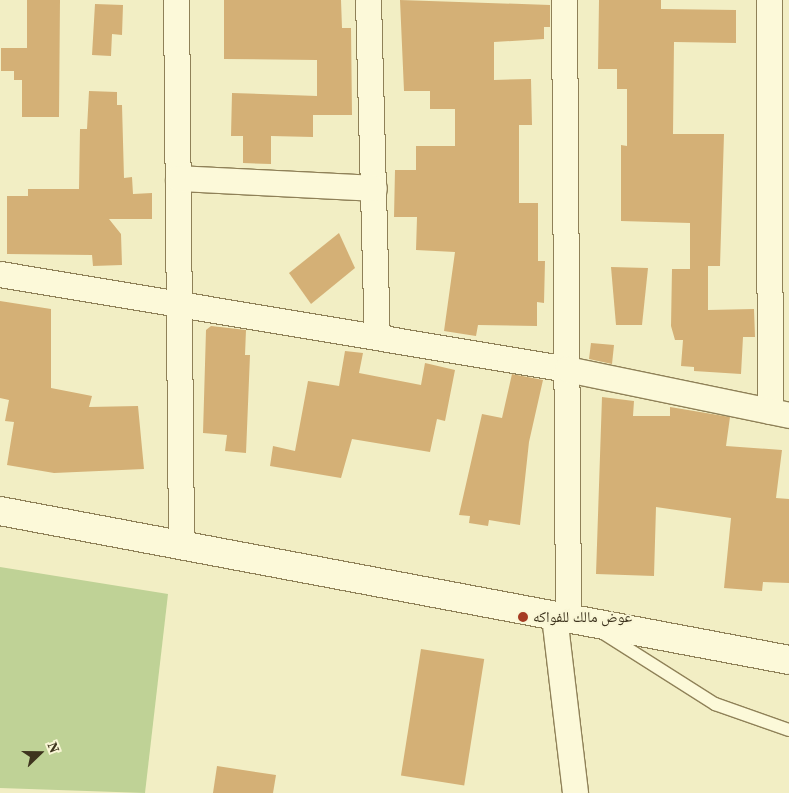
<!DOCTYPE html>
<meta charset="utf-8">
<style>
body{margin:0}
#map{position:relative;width:789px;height:793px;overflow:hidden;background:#f2eec4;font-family:"Source Serif 4","Noto Naskh Arabic",serif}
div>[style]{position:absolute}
.green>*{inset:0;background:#bfd296}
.building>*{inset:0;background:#d4b076;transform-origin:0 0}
.roads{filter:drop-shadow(1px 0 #8f8158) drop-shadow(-1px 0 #8f8158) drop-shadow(0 1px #8f8158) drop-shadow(0 -1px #8f8158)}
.lane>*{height:12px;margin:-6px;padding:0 6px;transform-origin:6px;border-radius:6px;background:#fcf9d9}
.street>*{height:25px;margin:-12.5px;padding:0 12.5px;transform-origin:12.5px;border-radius:12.5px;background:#fcf9d9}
.secondary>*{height:28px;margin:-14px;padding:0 14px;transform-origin:14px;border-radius:14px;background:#fcf9d9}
.dots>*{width:14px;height:14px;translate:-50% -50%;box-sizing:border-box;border:2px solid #f9f6d5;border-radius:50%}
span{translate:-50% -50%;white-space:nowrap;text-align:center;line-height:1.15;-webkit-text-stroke:4px #f9f6d5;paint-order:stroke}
.poi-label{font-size:15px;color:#3e341e}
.left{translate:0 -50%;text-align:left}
.north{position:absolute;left:15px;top:728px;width:50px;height:50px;-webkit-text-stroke:4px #f9f6d5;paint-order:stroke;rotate:68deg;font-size:14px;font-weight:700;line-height:20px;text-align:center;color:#3e341e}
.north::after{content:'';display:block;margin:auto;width:18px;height:22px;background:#3e341e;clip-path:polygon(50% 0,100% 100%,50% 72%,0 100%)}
</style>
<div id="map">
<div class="green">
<div style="clip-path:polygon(0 567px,168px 594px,145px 793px,0 788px)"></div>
</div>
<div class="building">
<div style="clip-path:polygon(27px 0,60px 0,59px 117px,22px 117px,22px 80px,14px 80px,14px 71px,1px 71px,1px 48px,27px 48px)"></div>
<div style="clip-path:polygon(224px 0,341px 0,342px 28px,351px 28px,352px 115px,313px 115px,313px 137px,271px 136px,271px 164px,243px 163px,243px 136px,231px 136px,232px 93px,317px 96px,317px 60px,224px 59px)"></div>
<div style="clip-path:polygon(400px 0,550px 5px,550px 27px,544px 27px,544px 39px,494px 42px,494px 80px,531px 79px,532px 125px,519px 125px,519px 203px,538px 203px,538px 261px,545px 261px,544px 303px,537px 302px,537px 326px,478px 325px,476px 336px,444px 331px,455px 252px,416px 250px,417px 217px,394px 217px,395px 170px,416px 170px,416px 146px,455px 146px,455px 109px,430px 109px,430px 91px,404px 91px)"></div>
<div style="clip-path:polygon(599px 0,661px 0,661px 9px,736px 10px,736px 43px,674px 42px,673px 134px,724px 134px,720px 266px,708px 266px,708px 310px,754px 309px,755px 337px,743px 337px,741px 374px,694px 371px,694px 367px,681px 366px,683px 340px,675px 340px,671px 326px,672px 269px,690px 269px,690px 223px,621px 221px,621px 145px,627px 146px,627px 89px,617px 89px,617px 69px,598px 69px)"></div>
<div style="clip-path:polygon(95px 4px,123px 5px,122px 35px,112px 34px,111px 56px,92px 55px)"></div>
<div style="clip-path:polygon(89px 91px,117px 92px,117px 105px,122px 105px,124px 178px,132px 177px,133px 194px,152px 193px,152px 219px,109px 219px,121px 234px,122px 265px,93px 266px,92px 255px,7px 254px,7px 196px,28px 196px,28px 189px,79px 189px,80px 129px,87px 129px)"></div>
<div style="clip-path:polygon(339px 233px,355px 268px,311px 304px,289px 273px)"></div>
<div style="clip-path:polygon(611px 267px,648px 268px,642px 325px,616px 325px)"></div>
<div style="clip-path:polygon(0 301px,51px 309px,51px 388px,92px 396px,89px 407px,138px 406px,144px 469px,54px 473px,7px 465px,14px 422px,5px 421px,9px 400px,0 398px)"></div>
<div style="clip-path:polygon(211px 326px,246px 330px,245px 355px,250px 355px,246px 453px,225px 451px,227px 435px,203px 433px,206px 330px)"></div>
<div style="clip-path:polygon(591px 343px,614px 345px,612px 364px,589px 359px)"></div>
<div style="clip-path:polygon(345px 351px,363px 353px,359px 373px,421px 385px,425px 363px,455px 370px,445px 421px,437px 419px,430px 452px,352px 439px,341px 478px,270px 466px,273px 446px,295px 451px,308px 381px,339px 386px)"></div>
<div style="clip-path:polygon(512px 374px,543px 380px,529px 442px,520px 525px,489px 520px,488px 526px,469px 523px,470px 516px,459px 515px,482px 414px,502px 418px)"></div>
<div style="clip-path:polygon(602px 397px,634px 401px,633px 416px,670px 416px,670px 407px,730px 417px,726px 446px,782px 450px,776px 498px,789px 499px,789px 583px,763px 582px,762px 591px,724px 588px,731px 518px,656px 507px,654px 576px,596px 574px)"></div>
<div style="left:421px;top:649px;width:64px;height:128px;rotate:9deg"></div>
<div style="clip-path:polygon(217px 766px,276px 775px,273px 793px,213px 793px)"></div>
</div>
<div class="roads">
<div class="lane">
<div style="left:603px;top:633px;width:133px;rotate:32.4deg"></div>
<div style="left:715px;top:704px;width:78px;rotate:19.4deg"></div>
</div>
<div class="street">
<div style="left:176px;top:0;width:544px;rotate:89.47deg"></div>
<div style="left:368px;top:0;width:336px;rotate:88.5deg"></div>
<div style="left:564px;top:0;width:618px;rotate:89.63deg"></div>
<div style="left:769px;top:0;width:411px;rotate:89.9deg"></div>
<div style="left:178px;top:178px;width:196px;rotate:2.9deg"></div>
<div style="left:0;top:274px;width:575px;rotate:9.51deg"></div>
<div style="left:567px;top:369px;width:227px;rotate:11.7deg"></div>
<div style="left:554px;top:616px;width:178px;rotate:83.2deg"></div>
</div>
<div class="secondary">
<div style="left:0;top:511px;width:803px;rotate:10.69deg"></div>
</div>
</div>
<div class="dots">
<div style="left:523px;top:617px;background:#a53b22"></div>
</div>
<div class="poi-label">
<span class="left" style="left:533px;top:617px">عوض مالك للفواكه</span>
</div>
<div class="north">N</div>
</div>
